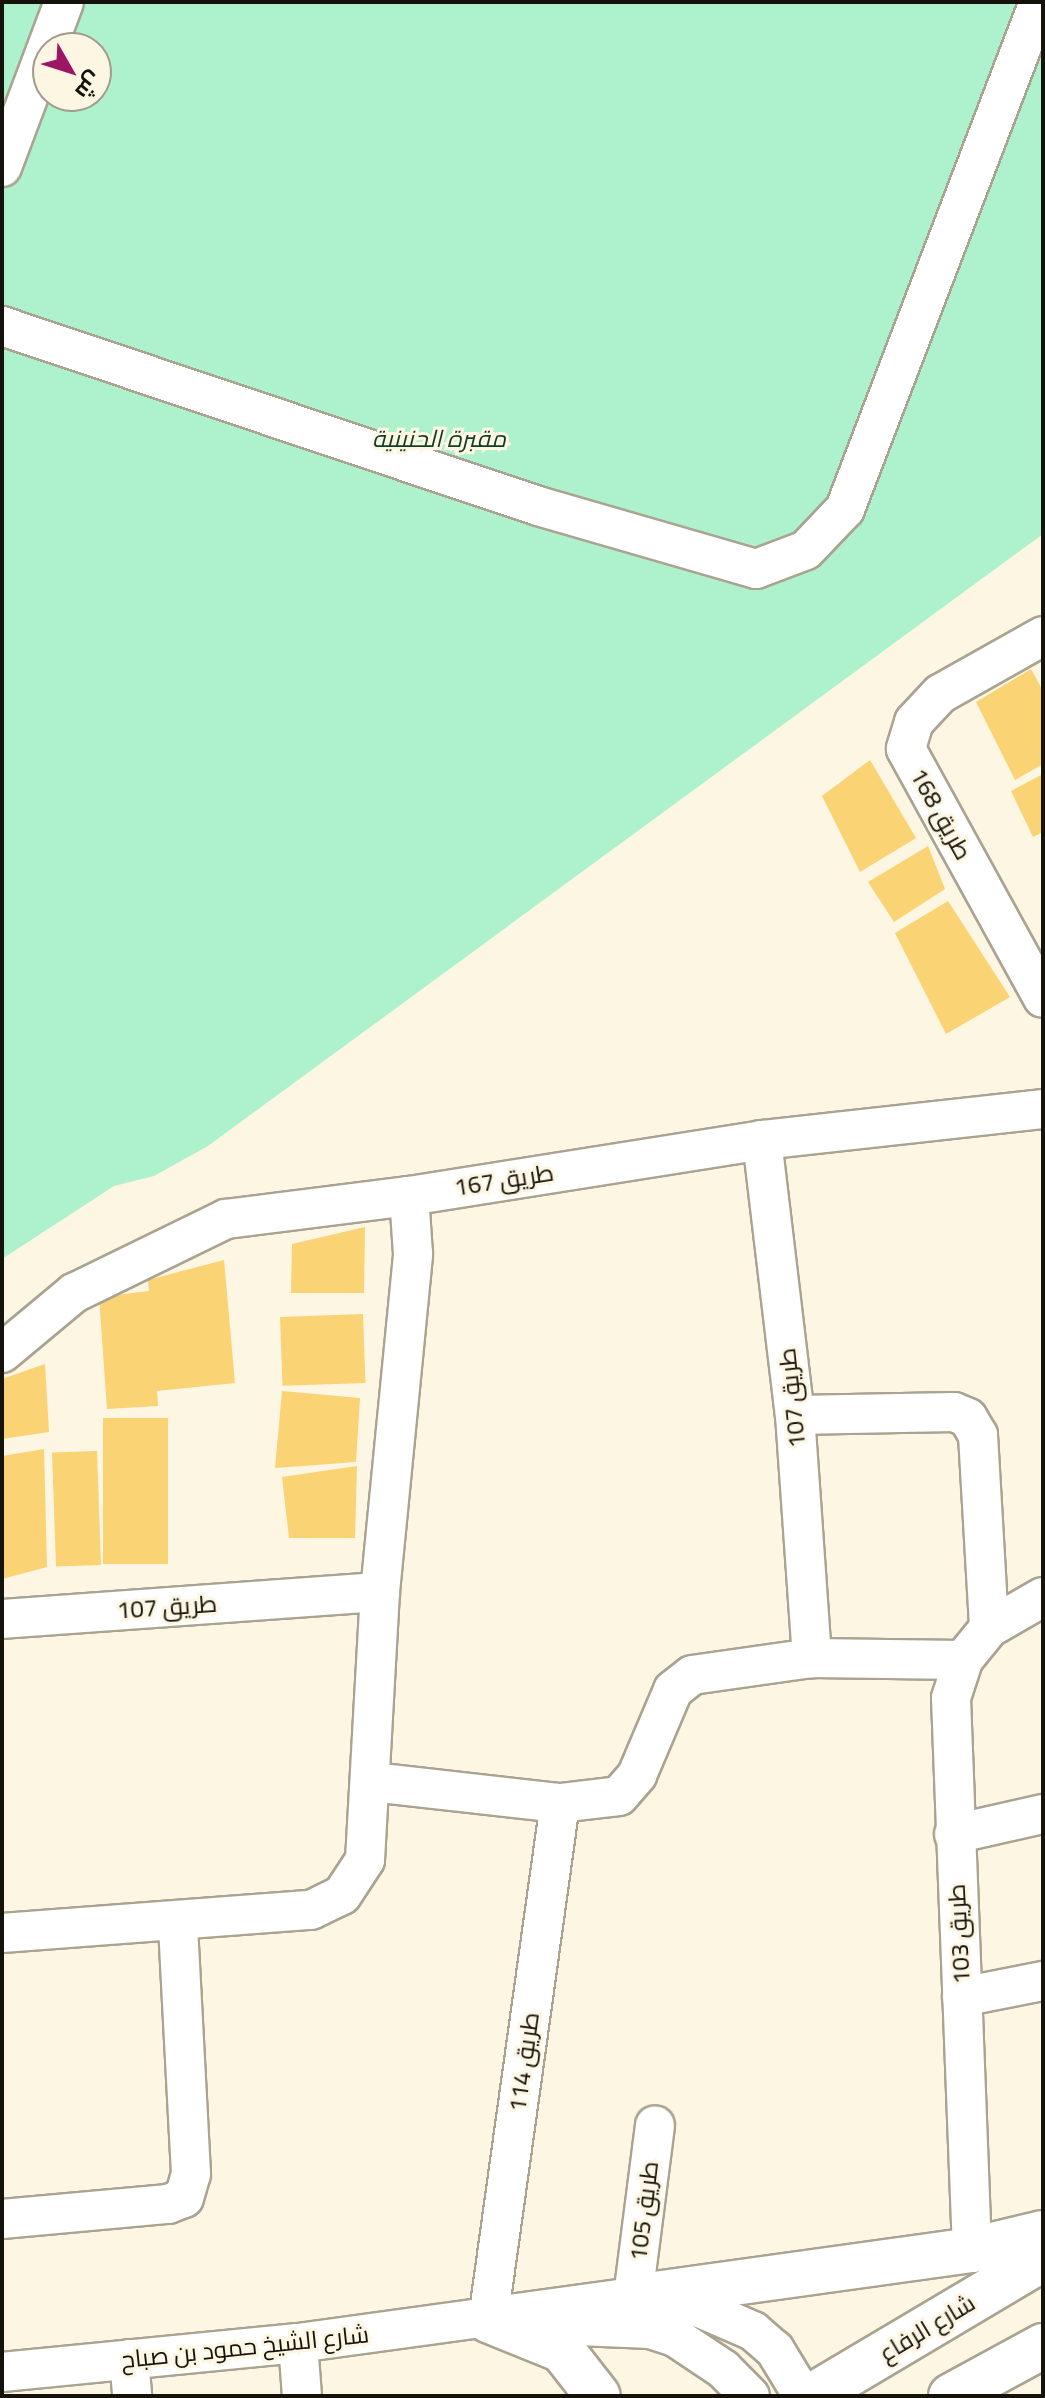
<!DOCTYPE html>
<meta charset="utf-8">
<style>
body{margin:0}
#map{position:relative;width:1045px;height:2398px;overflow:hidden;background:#fdf6e3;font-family:Georgia,Cairo,serif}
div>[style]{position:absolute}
.green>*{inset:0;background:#adf2cc}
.building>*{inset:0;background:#f9d374;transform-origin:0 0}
.roads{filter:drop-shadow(2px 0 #aaa391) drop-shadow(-2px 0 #aaa391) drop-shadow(0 2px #aaa391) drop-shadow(0 -2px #aaa391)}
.minor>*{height:38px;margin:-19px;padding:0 19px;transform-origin:19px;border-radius:19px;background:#fff}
.major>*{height:44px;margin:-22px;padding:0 22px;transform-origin:22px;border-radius:22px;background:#fff}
span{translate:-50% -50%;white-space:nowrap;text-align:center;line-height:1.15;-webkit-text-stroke:6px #fdf6e3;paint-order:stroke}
.park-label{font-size:24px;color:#103c27;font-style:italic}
.street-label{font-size:24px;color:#15120c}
.frame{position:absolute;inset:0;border:4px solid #15120c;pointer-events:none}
.north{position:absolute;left:32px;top:32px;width:80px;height:80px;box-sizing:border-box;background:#fdf6e3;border:2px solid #a09b8d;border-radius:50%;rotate:129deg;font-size:22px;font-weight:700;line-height:32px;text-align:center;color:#15120c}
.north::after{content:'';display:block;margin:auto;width:28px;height:36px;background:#9d1665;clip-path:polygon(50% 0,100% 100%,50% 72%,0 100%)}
</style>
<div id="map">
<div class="green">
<div style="clip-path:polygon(evenodd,2px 2px,1043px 2px,1043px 534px,208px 1146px,154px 1176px,114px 1186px,2px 1259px,2px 2px,48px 48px,96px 48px,96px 96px,48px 96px,48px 48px)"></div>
</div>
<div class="building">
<div style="clip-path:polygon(1031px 669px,1043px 691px,1043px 764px,1015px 780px,976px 702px)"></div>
<div style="clip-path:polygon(870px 760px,916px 838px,860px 872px,822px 796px)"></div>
<div style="clip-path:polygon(1043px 774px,1043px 832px,1033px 837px,1011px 791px)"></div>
<div style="clip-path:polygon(928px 846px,945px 889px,894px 922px,868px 882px)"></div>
<div style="clip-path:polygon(948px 901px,1010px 997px,946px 1034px,895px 933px)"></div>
<div style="clip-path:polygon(365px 1227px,364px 1293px,291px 1293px,292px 1244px)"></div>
<div style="clip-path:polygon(224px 1260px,235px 1383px,157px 1391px,158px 1406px,107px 1409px,99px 1297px,149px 1291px,148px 1280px)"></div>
<div style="left:363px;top:1314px;width:69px;height:83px;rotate:88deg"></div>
<div style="clip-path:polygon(45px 1364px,49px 1432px,2px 1439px,2px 1379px)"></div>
<div style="clip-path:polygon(282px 1391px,360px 1398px,356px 1462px,275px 1468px)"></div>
<div style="left:168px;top:1418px;width:146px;height:65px;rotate:90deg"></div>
<div style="clip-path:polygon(44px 1449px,47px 1567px,2px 1579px,2px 1456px)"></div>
<div style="left:97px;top:1451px;width:114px;height:45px;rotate:88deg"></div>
<div style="clip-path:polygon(357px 1466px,355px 1538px,289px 1538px,282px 1477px)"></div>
</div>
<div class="roads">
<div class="minor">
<div style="left:2px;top:167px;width:176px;rotate:-69.4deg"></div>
<div style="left:2px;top:326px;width:565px;rotate:18.56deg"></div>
<div style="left:538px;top:506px;width:227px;rotate:16.1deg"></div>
<div style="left:756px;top:569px;width:53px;rotate:-20.8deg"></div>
<div style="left:806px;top:550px;width:57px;rotate:-46.4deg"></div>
<div style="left:845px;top:509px;width:543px;rotate:-69.06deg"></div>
<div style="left:1043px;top:636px;width:118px;rotate:150.6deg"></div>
<div style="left:940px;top:694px;width:38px;rotate:133deg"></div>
<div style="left:914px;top:722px;width:28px;rotate:107deg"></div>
<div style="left:906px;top:749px;width:284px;rotate:61.2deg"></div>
<div style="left:762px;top:1140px;width:277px;rotate:83.2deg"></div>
<div style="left:795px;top:1415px;width:244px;rotate:86deg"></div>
<div style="left:2px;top:1353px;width:94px;rotate:-39.8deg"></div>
<div style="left:74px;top:1293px;width:169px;rotate:-26deg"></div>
<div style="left:226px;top:1219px;width:184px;rotate:-7.2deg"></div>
<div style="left:409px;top:1196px;width:357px;rotate:-9deg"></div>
<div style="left:762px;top:1140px;width:283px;rotate:-6.3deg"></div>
<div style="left:795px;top:1415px;width:159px;rotate:-1.1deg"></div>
<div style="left:954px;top:1412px;width:15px;rotate:23deg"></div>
<div style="left:968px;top:1418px;width:20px;rotate:60deg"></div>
<div style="left:978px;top:1435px;width:193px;rotate:86.7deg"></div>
<div style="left:2px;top:1619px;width:379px;rotate:-4.1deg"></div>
<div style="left:372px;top:1782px;width:189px;rotate:6.4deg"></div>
<div style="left:560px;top:1803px;width:59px;rotate:-6.8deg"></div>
<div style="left:619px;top:1796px;width:28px;rotate:-49deg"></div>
<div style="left:637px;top:1775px;width:92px;rotate:-67deg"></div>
<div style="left:673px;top:1690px;width:24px;rotate:-38deg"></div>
<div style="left:692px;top:1675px;width:121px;rotate:-8.1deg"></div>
<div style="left:812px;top:1658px;width:151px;rotate:0.8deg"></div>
<div style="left:954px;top:1834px;width:91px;rotate:-12.7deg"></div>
<div style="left:2px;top:1933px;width:310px;rotate:-4.3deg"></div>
<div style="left:311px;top:1910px;width:34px;rotate:-26deg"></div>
<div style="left:342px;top:1895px;width:42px;rotate:-56.7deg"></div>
<div style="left:365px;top:1860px;width:268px;rotate:-86.8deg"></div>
<div style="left:380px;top:1592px;width:340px;rotate:-84.4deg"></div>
<div style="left:413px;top:1254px;width:58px;rotate:-93.9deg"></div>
<div style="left:962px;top:1997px;width:83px;rotate:-11.2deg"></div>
<div style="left:2px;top:2219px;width:167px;rotate:-5.2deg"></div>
<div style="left:168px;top:2204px;width:17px;rotate:-21deg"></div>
<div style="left:184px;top:2198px;width:25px;rotate:-74deg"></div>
<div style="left:191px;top:2174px;width:252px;rotate:-93deg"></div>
<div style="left:972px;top:2250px;width:552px;rotate:-92.18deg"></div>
<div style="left:951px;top:1698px;width:40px;rotate:-72deg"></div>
<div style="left:963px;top:1660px;width:41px;rotate:-50.9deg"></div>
<div style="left:989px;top:1628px;width:62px;rotate:-29.9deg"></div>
<div style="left:633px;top:2297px;width:173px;rotate:-82.7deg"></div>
<div style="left:488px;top:2320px;width:522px;rotate:-82.07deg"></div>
<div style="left:554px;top:2325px;width:96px;rotate:2.4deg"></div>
<div style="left:650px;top:2329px;width:26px;rotate:18deg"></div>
<div style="left:675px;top:2337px;width:58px;rotate:33.7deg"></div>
<div style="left:723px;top:2369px;width:38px;rotate:45deg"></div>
<div style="left:298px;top:2343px;width:53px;rotate:85.7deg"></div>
<div style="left:129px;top:2359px;width:37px;rotate:85deg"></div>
<div style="left:2px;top:2372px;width:297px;rotate:-5.6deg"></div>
<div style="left:298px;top:2343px;width:338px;rotate:-7.8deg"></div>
<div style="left:633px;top:2297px;width:68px;rotate:9.3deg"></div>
<div style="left:700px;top:2308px;width:58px;rotate:23.5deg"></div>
<div style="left:753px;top:2331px;width:29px;rotate:41deg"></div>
<div style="left:775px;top:2350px;width:54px;rotate:58.7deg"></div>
</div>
<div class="major">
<div style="left:633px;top:2297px;width:342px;rotate:-7.9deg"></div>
<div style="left:972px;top:2250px;width:73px;rotate:-13.5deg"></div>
<div style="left:488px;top:2320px;width:80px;rotate:22.1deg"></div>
<div style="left:562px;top:2350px;width:58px;rotate:52deg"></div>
<div style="left:812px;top:2396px;width:269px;rotate:-30.7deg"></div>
<div style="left:951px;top:2396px;width:105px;rotate:-28.5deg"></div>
</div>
</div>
<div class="park-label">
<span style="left:439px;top:439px">مقبرة الحنينية</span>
</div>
<div class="street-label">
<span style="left:941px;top:814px;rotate:61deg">طريق 168</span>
<span style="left:504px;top:1180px;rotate:-9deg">طريق 167</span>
<span style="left:792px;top:1398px;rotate:-96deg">طريق 107</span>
<span style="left:167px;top:1607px;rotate:-4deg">طريق 107</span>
<span style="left:959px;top:1934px;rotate:-93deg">طريق 103</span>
<span style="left:524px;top:2062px;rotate:-82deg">طريق 114</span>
<span style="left:644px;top:2211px;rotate:-83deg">طريق 105</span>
<span style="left:927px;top:2328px;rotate:-31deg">شارع الرفاع</span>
<span style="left:245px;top:2347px;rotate:-6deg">شارع الشيخ حمود بن صباح</span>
</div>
<div class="frame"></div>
<div class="north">ش</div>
</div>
